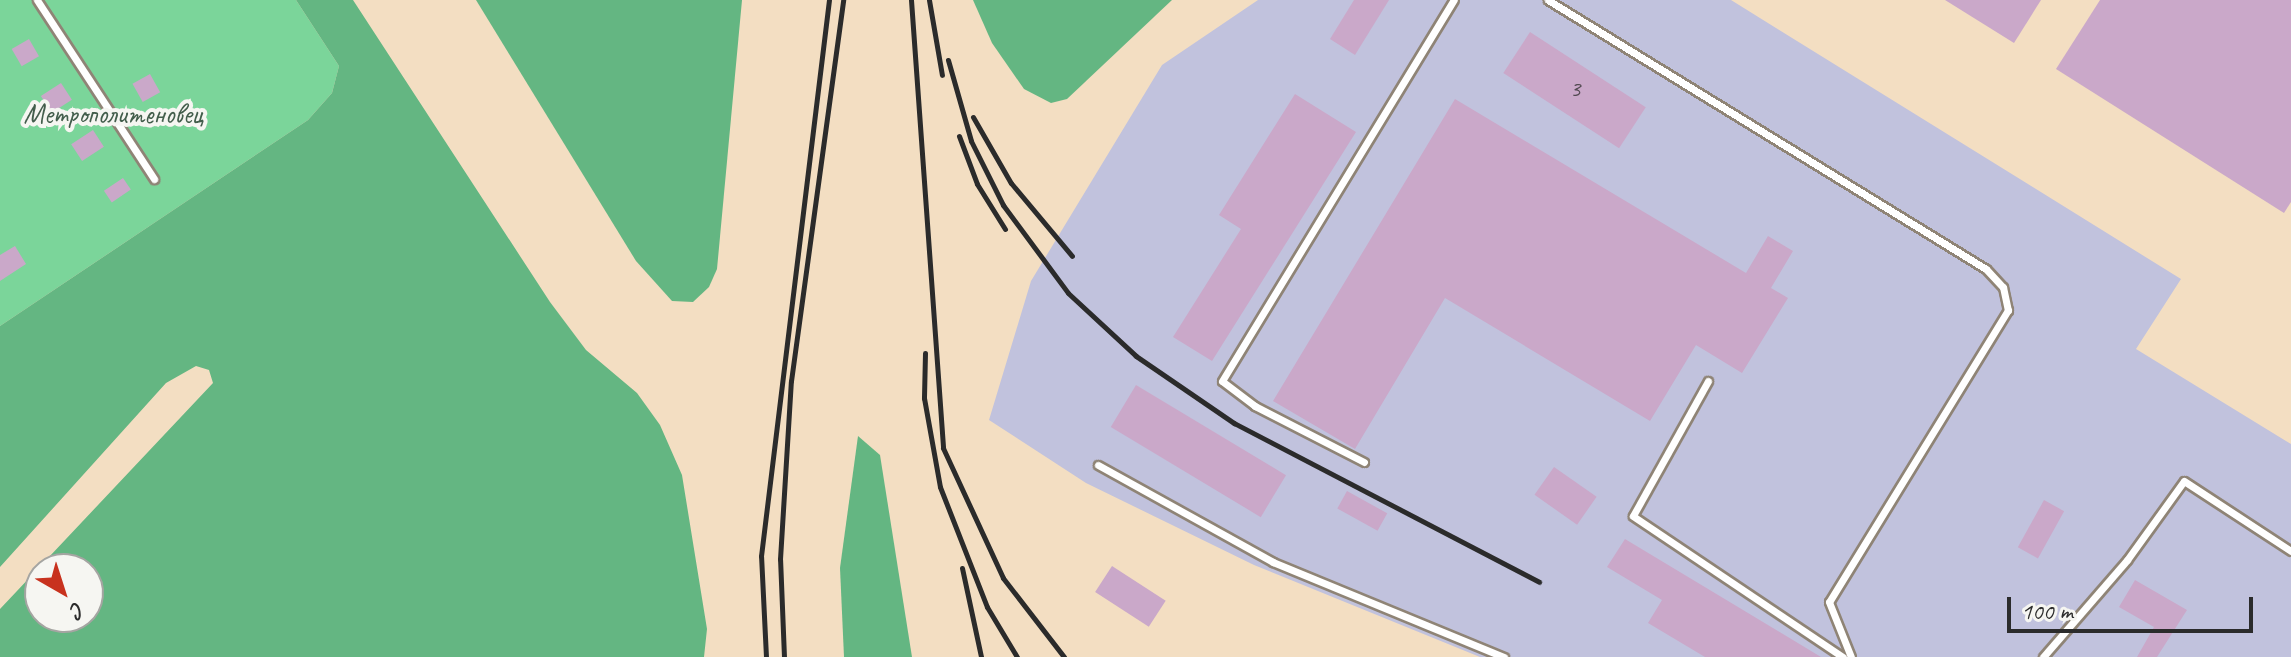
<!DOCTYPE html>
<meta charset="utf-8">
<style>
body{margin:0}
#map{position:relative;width:2291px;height:657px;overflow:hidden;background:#f3dec2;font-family:Caveat,sans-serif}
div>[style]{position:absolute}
.industrial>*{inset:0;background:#c1c2dd}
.green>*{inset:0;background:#7bd59a}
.forest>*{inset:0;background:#64b682}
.building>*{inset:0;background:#caa8c9;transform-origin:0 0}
.roads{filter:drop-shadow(2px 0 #8f8476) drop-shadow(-2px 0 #8f8476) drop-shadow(0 2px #8f8476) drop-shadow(0 -2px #8f8476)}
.lane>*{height:7px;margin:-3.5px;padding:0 3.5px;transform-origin:3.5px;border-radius:3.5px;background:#fff}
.rail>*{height:5px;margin:-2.5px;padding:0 2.5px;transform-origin:2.5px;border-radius:2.5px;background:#2b2b2b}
span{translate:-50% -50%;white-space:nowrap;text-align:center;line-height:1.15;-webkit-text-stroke:8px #f6f6f2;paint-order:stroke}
.number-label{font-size:24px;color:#534a52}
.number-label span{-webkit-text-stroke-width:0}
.park-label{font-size:28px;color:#435e4c}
.north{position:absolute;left:24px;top:553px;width:80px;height:80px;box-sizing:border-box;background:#f6f6f2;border:2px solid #a5a5a2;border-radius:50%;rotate:141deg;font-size:22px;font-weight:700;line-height:32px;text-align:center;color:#2b2b2b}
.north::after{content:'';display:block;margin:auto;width:28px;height:36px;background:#c8321e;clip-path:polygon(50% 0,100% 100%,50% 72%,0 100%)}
.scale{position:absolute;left:2007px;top:597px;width:246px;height:36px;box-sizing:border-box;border:4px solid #2b2b2b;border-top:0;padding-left:10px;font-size:24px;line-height:28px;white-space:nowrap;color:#2b2b2b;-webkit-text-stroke:6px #f6f6f2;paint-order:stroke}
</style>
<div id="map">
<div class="industrial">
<div style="clip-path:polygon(1258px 0,1731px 0,2181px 279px,2136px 349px,2291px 444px,2291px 657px,1480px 657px,1254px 565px,1086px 483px,989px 420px,1031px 281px,1162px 65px)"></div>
</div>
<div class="green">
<div style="clip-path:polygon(0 0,296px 0,339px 66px,332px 93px,308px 120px,0 326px)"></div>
</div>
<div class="forest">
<div style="clip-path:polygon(evenodd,296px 0,353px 0,550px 302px,586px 350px,637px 393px,660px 425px,682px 475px,707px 629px,704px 657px,0 657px,0 609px,213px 383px,209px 370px,196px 366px,166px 383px,0 567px,0 326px,308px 120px,332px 93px,339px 66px,296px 0,40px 569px,88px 569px,88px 617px,40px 617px,40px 569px)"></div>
<div style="clip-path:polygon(476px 0,742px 0,717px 269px,709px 287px,693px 302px,672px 301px,636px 261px)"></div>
<div style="clip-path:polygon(973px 0,1172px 0,1067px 99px,1051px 103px,1024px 89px,992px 43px)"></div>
<div style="clip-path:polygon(858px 436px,880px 455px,912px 657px,844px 657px,840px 568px)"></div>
</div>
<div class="building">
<div style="clip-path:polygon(1354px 0,1389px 0,1355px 55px,1330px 39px)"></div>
<div style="clip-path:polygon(1945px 0,2041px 0,2014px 43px)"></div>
<div style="clip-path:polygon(2100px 0,2291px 0,2291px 202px,2284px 213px,2056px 69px)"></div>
<div style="left:1530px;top:32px;width:138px;height:49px;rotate:33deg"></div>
<div style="left:29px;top:39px;width:20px;height:20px;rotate:60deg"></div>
<div style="left:150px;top:74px;width:21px;height:20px;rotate:61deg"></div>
<div style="left:61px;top:83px;width:20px;height:24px;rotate:57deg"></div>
<div style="clip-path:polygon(1295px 94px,1356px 132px,1212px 361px,1173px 337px,1241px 229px,1219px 215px)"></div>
<div style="clip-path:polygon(1455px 99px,1746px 273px,1768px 236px,1793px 251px,1771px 288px,1788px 298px,1742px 373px,1696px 345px,1650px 421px,1445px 298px,1355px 449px,1273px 401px)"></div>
<div style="left:93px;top:130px;width:20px;height:26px;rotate:57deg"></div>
<div style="left:123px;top:178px;width:14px;height:23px;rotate:56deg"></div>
<div style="clip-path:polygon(15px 246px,26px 264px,0 281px,0 255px)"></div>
<div style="left:1136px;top:385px;width:175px;height:49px;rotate:31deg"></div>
<div style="left:1554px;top:467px;width:52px;height:34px;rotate:35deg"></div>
<div style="left:1347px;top:491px;width:46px;height:20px;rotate:29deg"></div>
<div style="left:2044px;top:500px;width:23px;height:54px;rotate:29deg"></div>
<div style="clip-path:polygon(1625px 539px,1821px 657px,1705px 657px,1648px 623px,1662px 600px,1607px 567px)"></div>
<div style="left:1112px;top:566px;width:64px;height:31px;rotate:33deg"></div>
<div style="clip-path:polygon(2135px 580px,2187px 610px,2157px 657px,2137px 657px,2154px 627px,2119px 607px)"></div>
</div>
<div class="roads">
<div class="lane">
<div style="left:37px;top:0;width:214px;rotate:56.8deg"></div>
<div style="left:1548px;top:0;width:514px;rotate:31.56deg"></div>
<div style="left:1986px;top:269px;width:25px;rotate:47deg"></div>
<div style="left:2003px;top:287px;width:24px;rotate:78deg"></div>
<div style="left:2008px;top:310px;width:342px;rotate:121.5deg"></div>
<div style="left:1829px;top:602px;width:59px;rotate:68.2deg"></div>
<div style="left:1708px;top:381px;width:154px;rotate:119.1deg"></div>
<div style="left:1633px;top:516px;width:253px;rotate:33.9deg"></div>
<div style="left:1364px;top:462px;width:123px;rotate:-152.8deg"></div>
<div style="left:1255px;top:406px;width:41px;rotate:-142.9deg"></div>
<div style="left:1222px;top:381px;width:446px;rotate:-58.7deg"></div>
<div style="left:1098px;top:465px;width:200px;rotate:29deg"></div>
<div style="left:1273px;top:562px;width:250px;rotate:22.4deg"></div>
<div style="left:2043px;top:657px;width:128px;rotate:-49.1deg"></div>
<div style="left:2127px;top:560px;width:97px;rotate:-54.2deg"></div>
<div style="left:2184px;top:481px;width:128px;rotate:33.2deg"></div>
</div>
</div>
<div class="rail">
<div style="left:911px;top:0;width:449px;rotate:85.9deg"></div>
<div style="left:943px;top:448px;width:143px;rotate:65.2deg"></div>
<div style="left:1003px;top:578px;width:100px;rotate:52.3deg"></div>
<div style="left:929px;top:0;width:76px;rotate:80.2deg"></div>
<div style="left:948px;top:60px;width:84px;rotate:74.1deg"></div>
<div style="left:971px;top:141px;width:72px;rotate:63.4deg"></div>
<div style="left:1003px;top:205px;width:109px;rotate:53.5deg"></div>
<div style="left:1068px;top:293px;width:93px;rotate:42.8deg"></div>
<div style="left:1136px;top:356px;width:119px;rotate:34.4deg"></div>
<div style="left:1234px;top:423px;width:344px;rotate:27.5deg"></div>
<div style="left:973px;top:117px;width:76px;rotate:60.1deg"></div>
<div style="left:1011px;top:183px;width:95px;rotate:50.1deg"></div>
<div style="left:959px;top:136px;width:51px;rotate:69.4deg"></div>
<div style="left:977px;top:184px;width:53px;rotate:58.1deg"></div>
<div style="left:925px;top:353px;width:45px;rotate:91.3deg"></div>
<div style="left:924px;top:398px;width:90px;rotate:79.8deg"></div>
<div style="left:940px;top:487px;width:129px;rotate:68.6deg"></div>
<div style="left:987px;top:607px;width:58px;rotate:59deg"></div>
<div style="left:962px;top:568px;width:91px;rotate:77.9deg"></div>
<div style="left:766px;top:657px;width:101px;rotate:-92.8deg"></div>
<div style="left:761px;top:556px;width:560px;rotate:-83.03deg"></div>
<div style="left:784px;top:657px;width:98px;rotate:-92.3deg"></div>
<div style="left:780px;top:559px;width:178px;rotate:-86.5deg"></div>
<div style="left:791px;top:381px;width:385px;rotate:-82.2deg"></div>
</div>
<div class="number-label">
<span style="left:1575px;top:89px">3</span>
</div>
<div class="park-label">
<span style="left:113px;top:114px">Метрополитеновец</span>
</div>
<div class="north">С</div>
<div class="scale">100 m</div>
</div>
